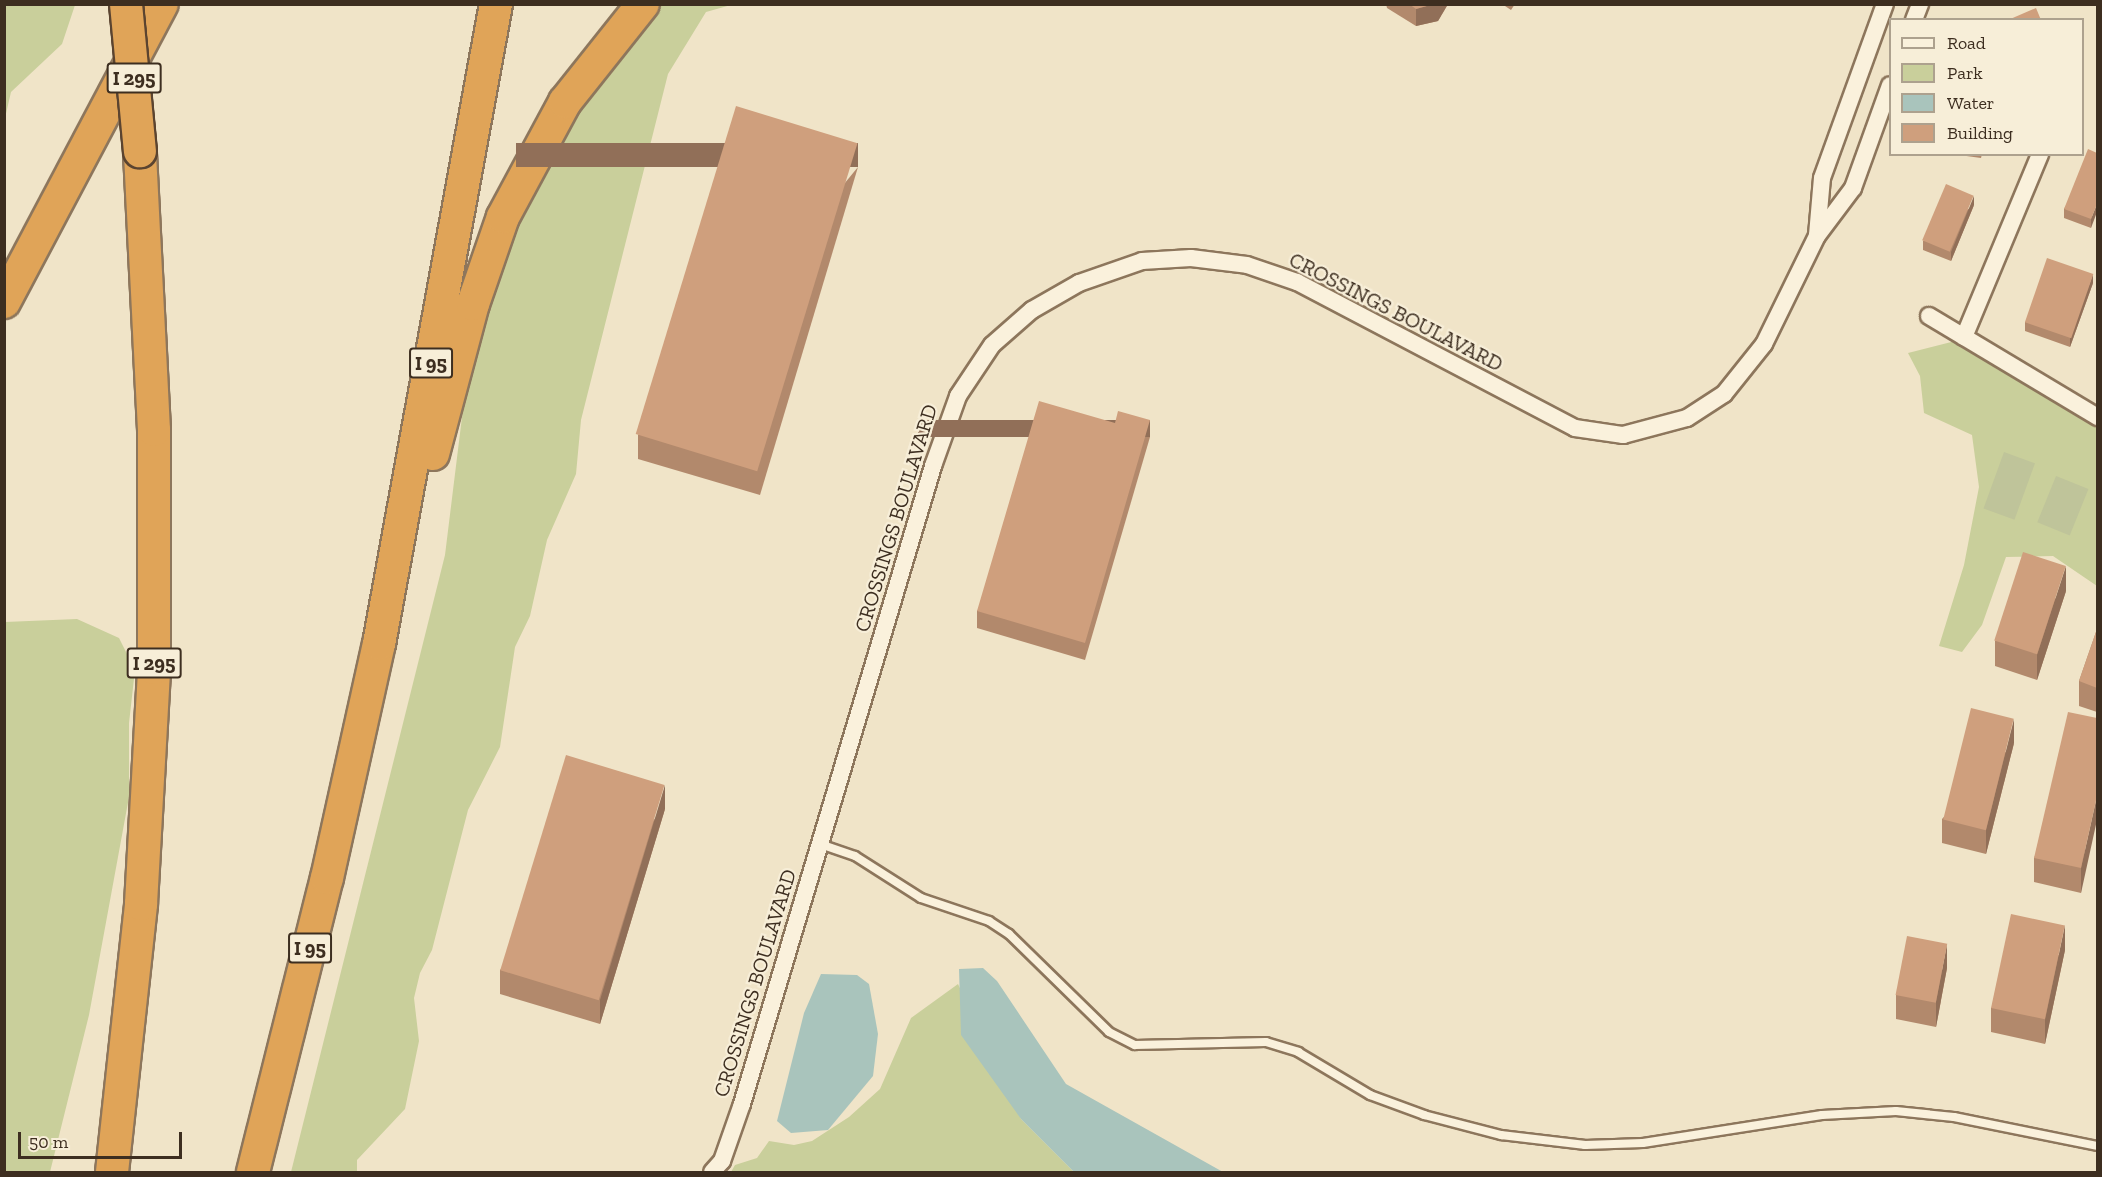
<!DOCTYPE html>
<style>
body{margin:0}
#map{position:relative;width:2102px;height:1177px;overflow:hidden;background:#f0e4c8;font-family:"Zilla Slab",serif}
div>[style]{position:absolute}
.green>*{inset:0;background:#c9cf9b}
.cemetery>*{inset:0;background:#bfc49a;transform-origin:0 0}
.water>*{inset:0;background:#a9c4bc}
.roads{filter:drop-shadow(2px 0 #8d765c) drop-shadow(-2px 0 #8d765c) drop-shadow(0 2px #8d765c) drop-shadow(0 -2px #8d765c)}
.lane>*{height:8px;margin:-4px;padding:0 4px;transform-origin:4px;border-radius:4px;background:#faf1dc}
.street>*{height:16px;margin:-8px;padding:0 8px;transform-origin:8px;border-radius:8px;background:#faf1dc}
.highway>*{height:32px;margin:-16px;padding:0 16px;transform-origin:16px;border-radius:16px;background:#e0a458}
.bridges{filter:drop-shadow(2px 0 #5b4430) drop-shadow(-2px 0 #5b4430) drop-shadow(0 2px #5b4430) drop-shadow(0 -2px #5b4430)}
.highway-bridge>*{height:32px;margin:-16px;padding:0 16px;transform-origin:16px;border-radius:16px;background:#e0a458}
.wall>*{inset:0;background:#b2896c}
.shaded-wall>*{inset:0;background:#916f58;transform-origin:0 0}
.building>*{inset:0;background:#cf9f7d;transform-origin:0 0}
span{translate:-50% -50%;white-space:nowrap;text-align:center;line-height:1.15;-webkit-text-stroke:4.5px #f7eed8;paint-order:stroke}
.shield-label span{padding:2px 4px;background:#f7eed8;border:2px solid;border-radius:4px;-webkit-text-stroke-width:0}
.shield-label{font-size:20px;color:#3d2e20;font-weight:700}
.street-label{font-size:21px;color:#3d2e20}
.frame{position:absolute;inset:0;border:6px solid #3d2e20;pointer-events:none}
.legend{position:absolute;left:1889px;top:18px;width:195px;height:138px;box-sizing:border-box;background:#f7eed8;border:2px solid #ada18e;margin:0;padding:8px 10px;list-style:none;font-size:18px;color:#3d2e20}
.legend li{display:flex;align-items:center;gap:12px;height:30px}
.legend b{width:30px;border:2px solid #ada18e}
.scale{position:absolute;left:18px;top:1132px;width:164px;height:27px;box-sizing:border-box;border:3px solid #3d2e20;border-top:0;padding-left:8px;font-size:18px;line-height:21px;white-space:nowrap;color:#3d2e20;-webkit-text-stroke:4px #f7eed8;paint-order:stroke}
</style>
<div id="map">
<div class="green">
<div style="clip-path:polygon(5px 4px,75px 5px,62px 44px,11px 92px,5px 118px)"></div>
<div style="clip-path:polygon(651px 5px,731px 5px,706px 12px,668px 74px,581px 420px,576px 474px,547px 540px,530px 616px,515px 647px,500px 747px,468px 810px,432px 950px,420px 973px,414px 998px,419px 1041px,405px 1109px,357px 1160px,357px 1172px,291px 1172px,445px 555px,472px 336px,550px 137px)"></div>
<div style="clip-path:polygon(1971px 337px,2097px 415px,2097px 586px,2053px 556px,2006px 557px,1982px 625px,1962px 652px,1939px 646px,1964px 565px,1979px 487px,1972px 435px,1924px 413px,1920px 376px,1908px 353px)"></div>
<div style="clip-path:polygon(77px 619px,119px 638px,135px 670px,129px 723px,129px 797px,89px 1015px,50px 1172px,5px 1172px,5px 622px)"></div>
<div style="clip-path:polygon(958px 984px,1021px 1119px,1074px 1172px,731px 1172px,735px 1165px,757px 1158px,769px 1141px,794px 1145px,812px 1141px,849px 1117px,880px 1089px,911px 1018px)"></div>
</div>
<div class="cemetery">
<div style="left:2004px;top:452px;width:33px;height:60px;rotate:20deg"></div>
<div style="left:2056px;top:476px;width:35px;height:50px;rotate:22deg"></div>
</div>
<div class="water">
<div style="clip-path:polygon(983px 968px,997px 981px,1066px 1084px,1223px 1172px,1074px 1172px,1021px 1119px,961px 1035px,959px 969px)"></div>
<div style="clip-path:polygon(821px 974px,857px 975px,869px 984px,878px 1034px,873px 1076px,828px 1130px,791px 1133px,777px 1121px,804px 1013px)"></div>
</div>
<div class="roads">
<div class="lane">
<div style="left:820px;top:844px;width:37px;rotate:19deg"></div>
<div style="left:855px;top:856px;width:78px;rotate:32.5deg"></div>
<div style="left:921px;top:898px;width:72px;rotate:18.7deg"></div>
<div style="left:989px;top:921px;width:24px;rotate:33deg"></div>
<div style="left:1009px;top:934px;width:140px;rotate:44.4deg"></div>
<div style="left:1109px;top:1032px;width:29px;rotate:27deg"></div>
<div style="left:1135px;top:1045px;width:131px;rotate:-1.3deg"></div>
<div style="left:1266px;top:1042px;width:34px;rotate:17deg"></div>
<div style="left:1298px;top:1052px;width:84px;rotate:30.8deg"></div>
<div style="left:1370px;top:1095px;width:58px;rotate:20.3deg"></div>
<div style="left:1424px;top:1115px;width:80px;rotate:14.6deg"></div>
<div style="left:1501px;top:1135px;width:85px;rotate:6.8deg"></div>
<div style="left:1585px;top:1145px;width:58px;rotate:-2deg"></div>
<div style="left:1643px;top:1143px;width:181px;rotate:-8.9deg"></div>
<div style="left:1822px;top:1115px;width:74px;rotate:-3.1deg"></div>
<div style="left:1896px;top:1111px;width:58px;rotate:5.9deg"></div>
<div style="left:1954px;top:1117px;width:147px;rotate:11.4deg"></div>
</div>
<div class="street">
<div style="left:1914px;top:20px;width:17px;rotate:-69deg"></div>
<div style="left:1817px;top:235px;width:57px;rotate:-85deg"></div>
<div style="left:1822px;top:178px;width:185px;rotate:-70.1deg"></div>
<div style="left:1929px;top:316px;width:197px;rotate:30.9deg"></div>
<div style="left:1964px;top:337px;width:198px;rotate:-67.4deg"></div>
<div style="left:712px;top:1172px;width:15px;rotate:-48deg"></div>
<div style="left:722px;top:1161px;width:60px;rotate:-70.7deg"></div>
<div style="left:742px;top:1104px;width:666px;rotate:-73.33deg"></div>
<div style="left:933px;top:466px;width:74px;rotate:-70.3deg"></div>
<div style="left:958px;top:396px;width:61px;rotate:-56.3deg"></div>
<div style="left:992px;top:345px;width:53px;rotate:-41.2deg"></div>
<div style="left:1032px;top:310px;width:54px;rotate:-29.9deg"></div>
<div style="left:1079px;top:283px;width:67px;rotate:-19.2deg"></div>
<div style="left:1142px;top:261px;width:49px;rotate:-3.5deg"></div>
<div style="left:1191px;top:258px;width:56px;rotate:7.1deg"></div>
<div style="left:1247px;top:265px;width:53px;rotate:18.8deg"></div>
<div style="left:1297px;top:282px;width:314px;rotate:27.7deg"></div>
<div style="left:1575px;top:428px;width:49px;rotate:8.3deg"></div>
<div style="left:1623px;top:435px;width:66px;rotate:-14.9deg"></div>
<div style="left:1687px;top:418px;width:44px;rotate:-33deg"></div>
<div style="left:1724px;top:394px;width:64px;rotate:-51.3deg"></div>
<div style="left:1764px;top:344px;width:120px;rotate:-63.9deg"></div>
<div style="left:1817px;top:236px;width:60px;rotate:-53.1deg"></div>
<div style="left:1853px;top:188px;width:109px;rotate:-70.2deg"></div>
</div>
<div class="highway">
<div style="left:4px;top:302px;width:337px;rotate:-62.1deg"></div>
<div style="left:433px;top:454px;width:155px;rotate:-75.1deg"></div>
<div style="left:473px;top:304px;width:92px;rotate:-71deg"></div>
<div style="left:503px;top:217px;width:131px;rotate:-61.7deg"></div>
<div style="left:565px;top:102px;width:125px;rotate:-51.5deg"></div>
<div style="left:112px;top:1172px;width:270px;rotate:-83.8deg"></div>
<div style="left:141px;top:904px;width:236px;rotate:-86.8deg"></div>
<div style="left:154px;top:668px;width:238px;rotate:-90deg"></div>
<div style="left:154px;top:430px;width:279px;rotate:-92.9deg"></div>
<div style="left:253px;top:1172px;width:303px;rotate:-75.9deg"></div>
<div style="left:327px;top:878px;width:240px;rotate:-77.5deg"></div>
<div style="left:379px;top:644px;width:651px;rotate:-79.64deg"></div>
</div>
</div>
<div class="bridges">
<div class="highway-bridge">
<div style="left:126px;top:4px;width:148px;rotate:84.6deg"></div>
</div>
</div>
<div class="wall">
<div style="clip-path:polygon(1386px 4px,1448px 4px,1438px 21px,1416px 26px,1387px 8px)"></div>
<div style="clip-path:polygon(1502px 4px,1515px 4px,1511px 10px)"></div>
<div style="clip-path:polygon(2097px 153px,2091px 228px,2064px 218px,2064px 209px)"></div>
<div style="clip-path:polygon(1952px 154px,1982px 154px,1981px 158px)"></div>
<div style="clip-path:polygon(858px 167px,760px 495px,638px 459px,638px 435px)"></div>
<div style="clip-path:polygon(1974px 205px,1951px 261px,1923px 250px,1923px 241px)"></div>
<div style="clip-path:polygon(2093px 283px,2070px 347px,2025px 331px,2025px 322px)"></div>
<div style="clip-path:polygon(1115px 423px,1150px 437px,1085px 660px,977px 628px,977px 611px)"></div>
<div style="clip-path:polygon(2066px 591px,2037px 680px,1995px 666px,1995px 641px)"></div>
<div style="clip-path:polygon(2097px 629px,2097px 712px,2079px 706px,2079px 681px)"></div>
<div style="clip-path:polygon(2097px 718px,2081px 893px,2034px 882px,2034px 858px)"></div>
<div style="clip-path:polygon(2014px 743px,1986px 854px,1942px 843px,1942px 819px)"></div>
<div style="clip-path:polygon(665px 809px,600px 1024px,500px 994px,500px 970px)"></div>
<div style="clip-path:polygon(2065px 950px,2045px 1044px,1991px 1032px,1991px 1008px)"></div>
<div style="clip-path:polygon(1947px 968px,1936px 1027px,1896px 1019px,1896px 995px)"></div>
</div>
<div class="shaded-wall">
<div style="clip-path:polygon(1434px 4px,1448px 4px,1438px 21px,1416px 26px,1416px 9px)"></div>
<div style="left:858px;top:143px;width:24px;height:342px;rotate:90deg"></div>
<div style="clip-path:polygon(1974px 196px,1974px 205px,1951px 261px,1951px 252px)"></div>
<div style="clip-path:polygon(2097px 204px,2097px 212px,2091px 228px,2091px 219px)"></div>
<div style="clip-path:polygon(2093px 274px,2093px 283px,2070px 347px,2070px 338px)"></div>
<div style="left:1150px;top:420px;width:17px;height:232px;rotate:90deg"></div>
<div style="clip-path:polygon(2066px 566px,2066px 591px,2037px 680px,2037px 655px)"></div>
<div style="clip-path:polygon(2014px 719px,2014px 743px,1986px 854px,1986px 830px)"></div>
<div style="clip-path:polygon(665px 785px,665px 809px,600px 1024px,600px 1000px)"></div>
<div style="clip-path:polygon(2097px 796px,2097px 820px,2081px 893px,2081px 868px)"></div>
<div style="clip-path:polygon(2065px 925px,2065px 950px,2045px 1044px,2045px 1020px)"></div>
<div style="clip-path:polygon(1947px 944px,1947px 968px,1936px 1027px,1936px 1002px)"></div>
</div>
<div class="building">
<div style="clip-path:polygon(1409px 4px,1434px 4px,1416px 9px)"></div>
<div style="clip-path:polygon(2036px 8px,2041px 20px,2008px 20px)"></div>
<div style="left:736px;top:106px;width:127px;height:343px;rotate:17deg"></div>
<div style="clip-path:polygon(2088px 149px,2097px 153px,2097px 204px,2091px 219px,2064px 209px)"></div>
<div style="left:1946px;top:184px;width:30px;height:61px;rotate:23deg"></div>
<div style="left:2047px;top:258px;width:49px;height:68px;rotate:19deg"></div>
<div style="clip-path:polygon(1039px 401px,1115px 423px,1118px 411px,1150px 420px,1085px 643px,977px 611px)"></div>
<div style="left:2023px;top:552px;width:45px;height:93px;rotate:18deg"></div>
<div style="clip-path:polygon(2097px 629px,2097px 688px,2079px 681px)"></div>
<div style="left:1971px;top:708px;width:44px;height:115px;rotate:14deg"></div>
<div style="clip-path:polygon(2068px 712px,2097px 718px,2097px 796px,2081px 868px,2034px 858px)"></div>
<div style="left:566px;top:755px;width:103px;height:225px;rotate:17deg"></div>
<div style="left:2011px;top:914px;width:55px;height:96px;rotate:12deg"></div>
<div style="left:1907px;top:936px;width:41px;height:60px;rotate:11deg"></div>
</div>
<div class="shield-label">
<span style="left:134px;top:78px">I 295</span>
<span style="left:431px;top:363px">I 95</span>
<span style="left:154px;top:663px">I 295</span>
<span style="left:310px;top:948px">I 95</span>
</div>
<div class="street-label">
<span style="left:1396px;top:312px;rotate:27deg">CROSSINGS BOULAVARD</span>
<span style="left:896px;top:518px;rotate:-73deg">CROSSINGS BOULAVARD</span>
<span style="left:755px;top:983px;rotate:-73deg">CROSSINGS BOULAVARD</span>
</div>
<div class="frame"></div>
<ul class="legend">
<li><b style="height:8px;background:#faf1dc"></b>Road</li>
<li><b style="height:16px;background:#c9cf9b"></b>Park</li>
<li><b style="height:16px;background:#a9c4bc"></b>Water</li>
<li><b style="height:16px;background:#cf9f7d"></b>Building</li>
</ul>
<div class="scale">50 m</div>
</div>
